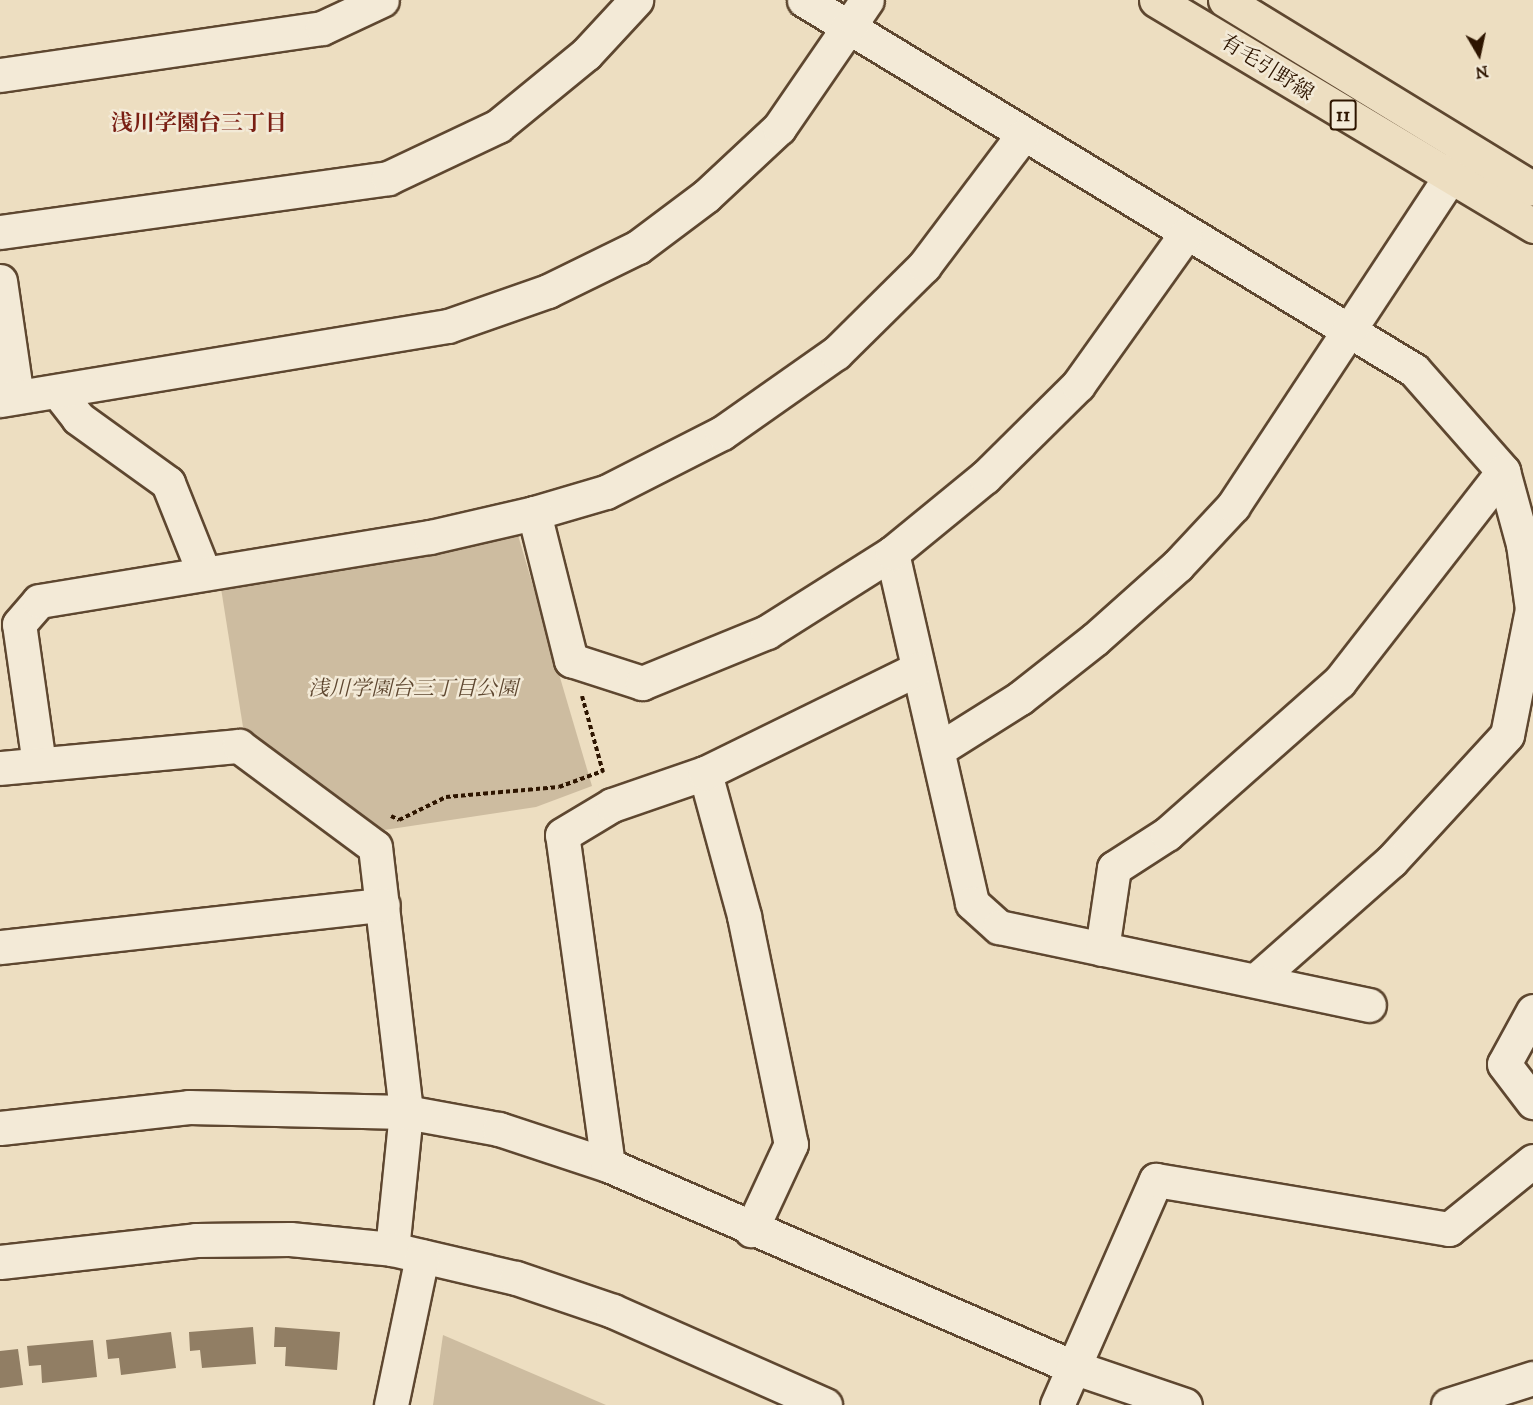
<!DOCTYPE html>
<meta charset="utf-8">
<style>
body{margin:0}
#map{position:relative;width:1533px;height:1405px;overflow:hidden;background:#eddec1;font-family:"IM FELL DW Pica","Noto Serif JP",serif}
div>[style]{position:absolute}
.green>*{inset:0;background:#cdbca0}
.building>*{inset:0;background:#917e64}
.path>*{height:4px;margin-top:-2px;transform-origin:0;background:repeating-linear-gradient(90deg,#2e1500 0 4.5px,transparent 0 7.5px)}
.roads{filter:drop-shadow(2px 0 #5e4730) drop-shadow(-2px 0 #5e4730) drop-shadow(0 2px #5e4730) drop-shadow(0 -2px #5e4730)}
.minor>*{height:33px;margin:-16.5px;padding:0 16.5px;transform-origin:16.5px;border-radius:16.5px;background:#f3ead7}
.major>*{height:33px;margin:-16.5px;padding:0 16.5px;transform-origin:16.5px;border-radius:16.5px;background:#eddec1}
span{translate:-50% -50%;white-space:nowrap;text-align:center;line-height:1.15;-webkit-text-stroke:5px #f3ead7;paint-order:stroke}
.shield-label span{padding:2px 4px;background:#f3ead7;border:2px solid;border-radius:4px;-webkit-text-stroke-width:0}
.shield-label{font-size:20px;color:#2e1500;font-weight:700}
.street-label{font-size:21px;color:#2e1500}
.park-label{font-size:21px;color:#5e4730;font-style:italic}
.neighbourhood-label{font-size:22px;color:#7a1f14;font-weight:700}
.north{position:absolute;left:1449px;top:24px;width:60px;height:60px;-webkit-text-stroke:4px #f3ead7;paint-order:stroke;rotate:171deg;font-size:16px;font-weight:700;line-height:24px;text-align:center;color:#2e1500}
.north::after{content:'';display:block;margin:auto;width:21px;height:27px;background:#2e1500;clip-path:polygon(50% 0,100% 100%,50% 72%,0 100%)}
</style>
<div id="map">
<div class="green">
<div style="clip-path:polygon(518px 535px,592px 786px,536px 807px,371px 832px,243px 727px,220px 582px)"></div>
<div style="clip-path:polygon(443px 1335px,606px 1405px,433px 1405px)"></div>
</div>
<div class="building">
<div style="clip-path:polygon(253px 1327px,256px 1364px,202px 1368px,200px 1350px,190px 1351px,189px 1332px)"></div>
<div style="clip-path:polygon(275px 1327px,340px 1332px,337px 1370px,285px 1366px,286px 1347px,274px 1347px)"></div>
<div style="clip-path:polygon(171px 1332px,176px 1368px,121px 1375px,119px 1358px,108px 1359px,106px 1340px)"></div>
<div style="clip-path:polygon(93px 1340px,97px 1377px,42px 1383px,41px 1365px,29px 1366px,27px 1346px)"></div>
<div style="clip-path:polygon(18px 1349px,23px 1385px,0 1388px,0 1351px)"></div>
</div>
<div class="path">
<div style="left:582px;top:696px;width:79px;rotate:74.6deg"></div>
<div style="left:391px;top:816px;width:9px;rotate:27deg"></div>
<div style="left:399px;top:820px;width:52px;rotate:-26.1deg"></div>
<div style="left:446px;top:797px;width:113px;rotate:-5.1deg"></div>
<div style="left:559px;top:787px;width:47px;rotate:-20deg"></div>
</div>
<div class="roads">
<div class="minor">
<div style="left:804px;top:0;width:713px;rotate:31.24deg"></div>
<div style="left:1414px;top:370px;width:135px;rotate:48.6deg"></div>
<div style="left:1503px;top:471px;width:76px;rotate:74.7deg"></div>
<div style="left:1523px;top:544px;width:66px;rotate:82.1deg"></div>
<div style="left:1532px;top:609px;width:128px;rotate:101.2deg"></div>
<div style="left:1507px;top:735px;width:171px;rotate:132.6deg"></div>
<div style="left:1391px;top:861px;width:179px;rotate:138.6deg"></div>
<div style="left:0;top:75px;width:325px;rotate:-8.3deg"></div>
<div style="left:322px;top:28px;width:66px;rotate:-25deg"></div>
<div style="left:0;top:232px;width:392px;rotate:-7.9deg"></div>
<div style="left:388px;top:178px;width:122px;rotate:-25.3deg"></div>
<div style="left:498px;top:126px;width:114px;rotate:-39.3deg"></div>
<div style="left:586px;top:54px;width:74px;rotate:-47.2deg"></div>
<div style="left:0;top:281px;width:117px;rotate:81.7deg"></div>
<div style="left:58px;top:392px;width:33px;rotate:52deg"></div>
<div style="left:78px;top:418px;width:111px;rotate:35.8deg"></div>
<div style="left:168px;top:483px;width:97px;rotate:68.2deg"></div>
<div style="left:0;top:400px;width:454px;rotate:-9.4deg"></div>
<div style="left:448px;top:326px;width:106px;rotate:-19.3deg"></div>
<div style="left:548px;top:291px;width:100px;rotate:-26.1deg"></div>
<div style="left:638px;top:247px;width:85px;rotate:-36.9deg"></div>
<div style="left:706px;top:196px;width:100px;rotate:-43deg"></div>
<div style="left:779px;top:128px;width:155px;rotate:-55.5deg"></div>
<div style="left:534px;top:513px;width:75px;rotate:-16.3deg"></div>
<div style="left:606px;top:492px;width:130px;rotate:-27deg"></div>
<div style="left:722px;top:433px;width:139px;rotate:-35.1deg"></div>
<div style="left:836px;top:353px;width:124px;rotate:-44.7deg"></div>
<div style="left:924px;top:266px;width:163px;rotate:-53deg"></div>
<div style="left:892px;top:553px;width:359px;rotate:77.1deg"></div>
<div style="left:972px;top:903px;width:36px;rotate:42deg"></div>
<div style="left:999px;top:927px;width:378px;rotate:11.9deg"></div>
<div style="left:939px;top:749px;width:96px;rotate:-32.2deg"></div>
<div style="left:1020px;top:698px;width:95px;rotate:-38.2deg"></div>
<div style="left:1095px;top:639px;width:111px;rotate:-41.7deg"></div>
<div style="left:1178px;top:565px;width:81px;rotate:-47deg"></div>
<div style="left:1233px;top:506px;width:423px;rotate:-56.6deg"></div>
<div style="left:39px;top:764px;width:141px;rotate:-98.1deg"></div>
<div style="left:19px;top:624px;width:30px;rotate:-49deg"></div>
<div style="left:39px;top:601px;width:396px;rotate:-9.3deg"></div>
<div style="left:430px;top:537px;width:107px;rotate:-13deg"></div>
<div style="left:534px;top:513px;width:152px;rotate:75.9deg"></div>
<div style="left:571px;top:660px;width:75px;rotate:17.9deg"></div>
<div style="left:642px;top:683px;width:135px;rotate:-22.2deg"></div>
<div style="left:767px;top:632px;width:148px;rotate:-32.3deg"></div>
<div style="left:892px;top:553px;width:120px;rotate:-39.3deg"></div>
<div style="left:985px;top:477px;width:131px;rotate:-44.7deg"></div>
<div style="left:1078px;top:385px;width:184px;rotate:-54.5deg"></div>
<div style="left:0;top:768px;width:240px;rotate:-5.3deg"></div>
<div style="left:239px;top:746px;width:169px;rotate:36.6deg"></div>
<div style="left:375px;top:847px;width:267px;rotate:83.3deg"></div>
<div style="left:406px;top:1112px;width:138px;rotate:95.8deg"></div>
<div style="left:705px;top:773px;width:148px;rotate:74.7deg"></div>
<div style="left:744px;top:916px;width:233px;rotate:78.4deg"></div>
<div style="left:791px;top:1144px;width:95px;rotate:114.9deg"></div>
<div style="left:0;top:947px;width:385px;rotate:-6.3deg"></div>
<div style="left:1102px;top:949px;width:82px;rotate:-81.6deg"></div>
<div style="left:1114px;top:868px;width:63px;rotate:-32.7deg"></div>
<div style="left:1167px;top:834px;width:230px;rotate:-41.5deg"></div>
<div style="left:1339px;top:682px;width:267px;rotate:-52.1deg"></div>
<div style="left:1533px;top:1011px;width:60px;rotate:118.7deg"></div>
<div style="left:1504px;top:1064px;width:48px;rotate:52.7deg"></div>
<div style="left:0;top:1128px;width:190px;rotate:-6.3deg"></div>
<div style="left:189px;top:1107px;width:217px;rotate:1.3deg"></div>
<div style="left:406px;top:1112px;width:95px;rotate:10.4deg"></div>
<div style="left:499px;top:1129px;width:115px;rotate:18.3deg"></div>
<div style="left:608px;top:1165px;width:507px;rotate:23.48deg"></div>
<div style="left:1073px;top:1367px;width:118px;rotate:18.7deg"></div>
<div style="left:608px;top:1165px;width:333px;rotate:-97.9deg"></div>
<div style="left:562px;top:835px;width:58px;rotate:-31deg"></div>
<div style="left:612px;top:805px;width:98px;rotate:-19deg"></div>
<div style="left:705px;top:773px;width:236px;rotate:-26.1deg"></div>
<div style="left:0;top:1262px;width:197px;rotate:-6.4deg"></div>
<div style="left:196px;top:1240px;width:94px;rotate:-0.6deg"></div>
<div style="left:290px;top:1239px;width:102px;rotate:5.6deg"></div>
<div style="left:392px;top:1249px;width:127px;rotate:13.2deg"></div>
<div style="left:516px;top:1278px;width:102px;rotate:18.8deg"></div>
<div style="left:613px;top:1311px;width:232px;rotate:23.9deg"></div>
<div style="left:391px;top:1405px;width:152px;rotate:-78.2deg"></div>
<div style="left:1057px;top:1405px;width:246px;rotate:-66.3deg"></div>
<div style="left:1156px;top:1180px;width:297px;rotate:9.5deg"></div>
<div style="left:1449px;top:1229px;width:108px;rotate:-39deg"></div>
<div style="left:1448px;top:1405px;width:89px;rotate:-17.6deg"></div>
</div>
<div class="major">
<div style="left:1156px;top:0;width:440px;rotate:30.9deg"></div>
<div style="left:1225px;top:0;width:361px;rotate:31.5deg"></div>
</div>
</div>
<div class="shield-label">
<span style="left:1343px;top:115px">11</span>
</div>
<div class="street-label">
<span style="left:1267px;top:68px;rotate:32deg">有毛引野線</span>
</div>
<div class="park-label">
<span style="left:413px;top:689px">浅川学園台三丁目公園</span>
</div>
<div class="neighbourhood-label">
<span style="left:199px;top:124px">浅川学園台三丁目</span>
</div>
<div class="north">N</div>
</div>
